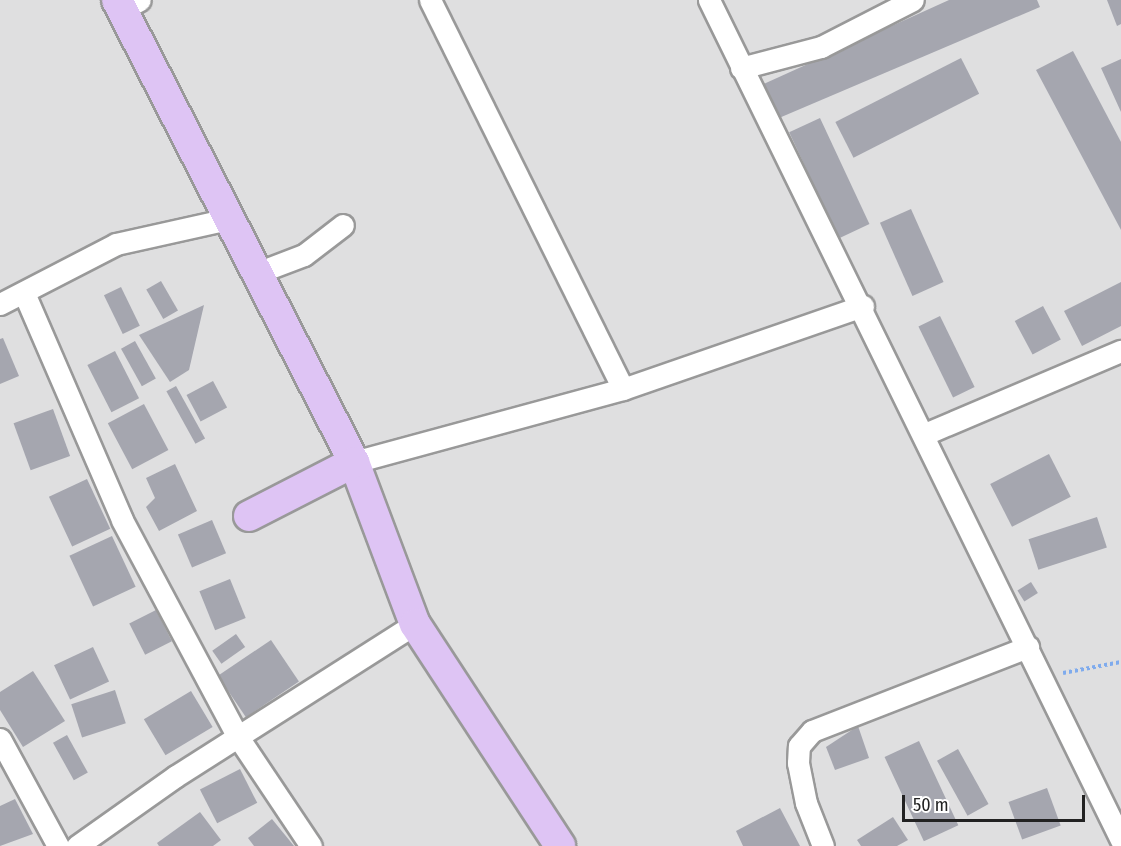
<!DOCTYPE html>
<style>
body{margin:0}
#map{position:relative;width:1121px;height:846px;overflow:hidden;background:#ebeaf1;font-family:"Fira Sans Condensed",sans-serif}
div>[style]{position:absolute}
.residential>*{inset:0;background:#dfdfe0;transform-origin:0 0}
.building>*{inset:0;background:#a5a6af;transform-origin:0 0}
.path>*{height:4px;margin-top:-2px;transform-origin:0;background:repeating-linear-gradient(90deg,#7fabed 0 3px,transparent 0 6px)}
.roads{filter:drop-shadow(2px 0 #999) drop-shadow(-2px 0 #999) drop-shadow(0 2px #999) drop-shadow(0 -2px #999)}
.street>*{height:21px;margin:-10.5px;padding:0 10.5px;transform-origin:10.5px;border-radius:10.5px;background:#fff}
.secondary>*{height:30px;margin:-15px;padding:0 15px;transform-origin:15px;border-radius:15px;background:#dec4f4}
span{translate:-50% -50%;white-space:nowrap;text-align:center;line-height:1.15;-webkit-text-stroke:4.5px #fff;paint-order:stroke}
.scale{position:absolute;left:902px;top:795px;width:183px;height:27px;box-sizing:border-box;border:3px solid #222;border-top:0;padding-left:8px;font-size:18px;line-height:21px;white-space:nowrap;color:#222;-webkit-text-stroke:4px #fff;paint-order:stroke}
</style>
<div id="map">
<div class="residential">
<div style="left:0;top:0;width:1121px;height:846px"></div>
</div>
<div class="building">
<div style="clip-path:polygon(949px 0,1037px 0,1040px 7px,779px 118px,759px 86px)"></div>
<div style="clip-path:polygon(1107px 0,1121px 0,1121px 24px,1117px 26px)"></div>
<div style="clip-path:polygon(1073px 51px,1121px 142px,1121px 230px,1036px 70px)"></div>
<div style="left:961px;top:58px;width:40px;height:141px;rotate:63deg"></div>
<div style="clip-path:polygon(1121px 59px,1121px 112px,1101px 68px)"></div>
<div style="left:820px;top:118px;width:117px;height:34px;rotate:65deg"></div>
<div style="left:911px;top:209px;width:80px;height:34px;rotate:66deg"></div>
<div style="left:161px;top:281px;width:34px;height:17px;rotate:60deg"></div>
<div style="clip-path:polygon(1121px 282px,1121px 326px,1082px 346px,1064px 311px)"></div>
<div style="left:121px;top:287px;width:43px;height:19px;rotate:64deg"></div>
<div style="clip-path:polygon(204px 305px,189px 370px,170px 382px,139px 335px)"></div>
<div style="left:1043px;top:306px;width:38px;height:32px;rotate:62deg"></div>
<div style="left:940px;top:316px;width:79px;height:24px;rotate:64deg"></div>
<div style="clip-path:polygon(3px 338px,19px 376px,0 384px,0 339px)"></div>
<div style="left:135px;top:341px;width:43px;height:16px;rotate:61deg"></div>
<div style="left:115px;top:351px;width:53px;height:31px;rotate:63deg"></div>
<div style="left:213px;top:381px;width:30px;height:30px;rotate:62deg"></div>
<div style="left:176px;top:386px;width:60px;height:11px;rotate:61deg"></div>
<div style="left:144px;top:404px;width:52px;height:41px;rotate:62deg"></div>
<div style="left:53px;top:409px;width:50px;height:42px;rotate:70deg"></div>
<div style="left:1049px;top:454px;width:48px;height:66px;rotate:63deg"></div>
<div style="clip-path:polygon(175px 464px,197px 511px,159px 531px,146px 507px,155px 498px,146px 478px)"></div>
<div style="left:87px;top:479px;width:55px;height:42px;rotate:65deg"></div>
<div style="left:1097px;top:517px;width:32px;height:72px;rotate:72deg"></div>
<div style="left:212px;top:520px;width:36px;height:37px;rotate:67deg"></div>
<div style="left:112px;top:536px;width:56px;height:47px;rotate:65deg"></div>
<div style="left:230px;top:579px;width:42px;height:33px;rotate:68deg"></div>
<div style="left:1031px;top:582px;width:13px;height:16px;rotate:58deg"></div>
<div style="left:156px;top:610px;width:35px;height:30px;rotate:63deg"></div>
<div style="left:236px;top:634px;width:16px;height:29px;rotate:55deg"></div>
<div style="left:271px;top:640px;width:50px;height:64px;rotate:56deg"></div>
<div style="left:93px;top:647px;width:38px;height:43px;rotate:65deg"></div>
<div style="clip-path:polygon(33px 671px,65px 721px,23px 747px,0 710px,0 692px)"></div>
<div style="left:115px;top:690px;width:35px;height:46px;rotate:72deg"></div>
<div style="left:191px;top:691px;width:42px;height:55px;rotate:59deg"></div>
<div style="clip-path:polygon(858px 726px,869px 758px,835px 770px,826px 747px)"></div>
<div style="left:67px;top:735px;width:43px;height:16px;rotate:61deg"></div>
<div style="left:919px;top:741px;width:93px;height:38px;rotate:65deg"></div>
<div style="left:958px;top:749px;width:63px;height:24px;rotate:61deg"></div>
<div style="left:240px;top:769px;width:38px;height:45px;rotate:63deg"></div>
<div style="left:1047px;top:788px;width:40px;height:41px;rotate:70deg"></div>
<div style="clip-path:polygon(15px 799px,33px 834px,0 846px,0 806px)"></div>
<div style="clip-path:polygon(780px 808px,800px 846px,743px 846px,736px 831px)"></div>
<div style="clip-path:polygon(200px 812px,221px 840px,213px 846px,159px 846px,157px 843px)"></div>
<div style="clip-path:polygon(893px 817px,908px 840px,897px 846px,861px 846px,857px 840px)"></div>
<div style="clip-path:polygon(272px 819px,294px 846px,254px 846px,248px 838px)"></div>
</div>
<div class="path">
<div style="left:1063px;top:673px;width:59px;rotate:-10.7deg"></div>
</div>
<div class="roads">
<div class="street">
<div style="left:430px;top:0;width:434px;rotate:63.6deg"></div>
<div style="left:709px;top:0;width:936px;rotate:63.87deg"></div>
<div style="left:121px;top:10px;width:21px;rotate:-28deg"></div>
<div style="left:741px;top:68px;width:83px;rotate:-14.7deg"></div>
<div style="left:821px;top:47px;width:103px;rotate:-27.1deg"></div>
<div style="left:254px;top:274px;width:53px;rotate:-20.8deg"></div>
<div style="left:304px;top:255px;width:49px;rotate:-37.6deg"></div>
<div style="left:24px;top:293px;width:247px;rotate:66.6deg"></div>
<div style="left:122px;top:520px;width:246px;rotate:61.9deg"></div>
<div style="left:238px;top:737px;width:131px;rotate:56.2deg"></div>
<div style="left:0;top:304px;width:131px;rotate:-27.3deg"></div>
<div style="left:116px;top:244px;width:116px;rotate:-12.5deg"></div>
<div style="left:925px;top:434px;width:213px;rotate:-23deg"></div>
<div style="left:354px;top:462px;width:279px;rotate:-15.2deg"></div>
<div style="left:623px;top:389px;width:254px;rotate:-19.1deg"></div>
<div style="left:0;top:739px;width:122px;rotate:61.5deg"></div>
<div style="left:77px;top:846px;width:121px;rotate:-35.3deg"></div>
<div style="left:176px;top:776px;width:283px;rotate:-32.5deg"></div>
<div style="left:823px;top:846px;width:46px;rotate:-111.6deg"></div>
<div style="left:806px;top:803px;width:41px;rotate:-101.3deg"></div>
<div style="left:798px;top:763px;width:17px;rotate:-87deg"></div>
<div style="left:799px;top:746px;width:20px;rotate:-49deg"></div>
<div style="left:812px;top:731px;width:232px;rotate:-21.3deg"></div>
</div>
<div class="secondary">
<div style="left:117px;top:0;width:519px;rotate:62.84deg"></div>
<div style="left:354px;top:462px;width:173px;rotate:69.4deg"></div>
<div style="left:415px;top:624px;width:265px;rotate:56.8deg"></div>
<div style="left:249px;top:516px;width:118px;rotate:-27.2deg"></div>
</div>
</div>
<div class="scale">50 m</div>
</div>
